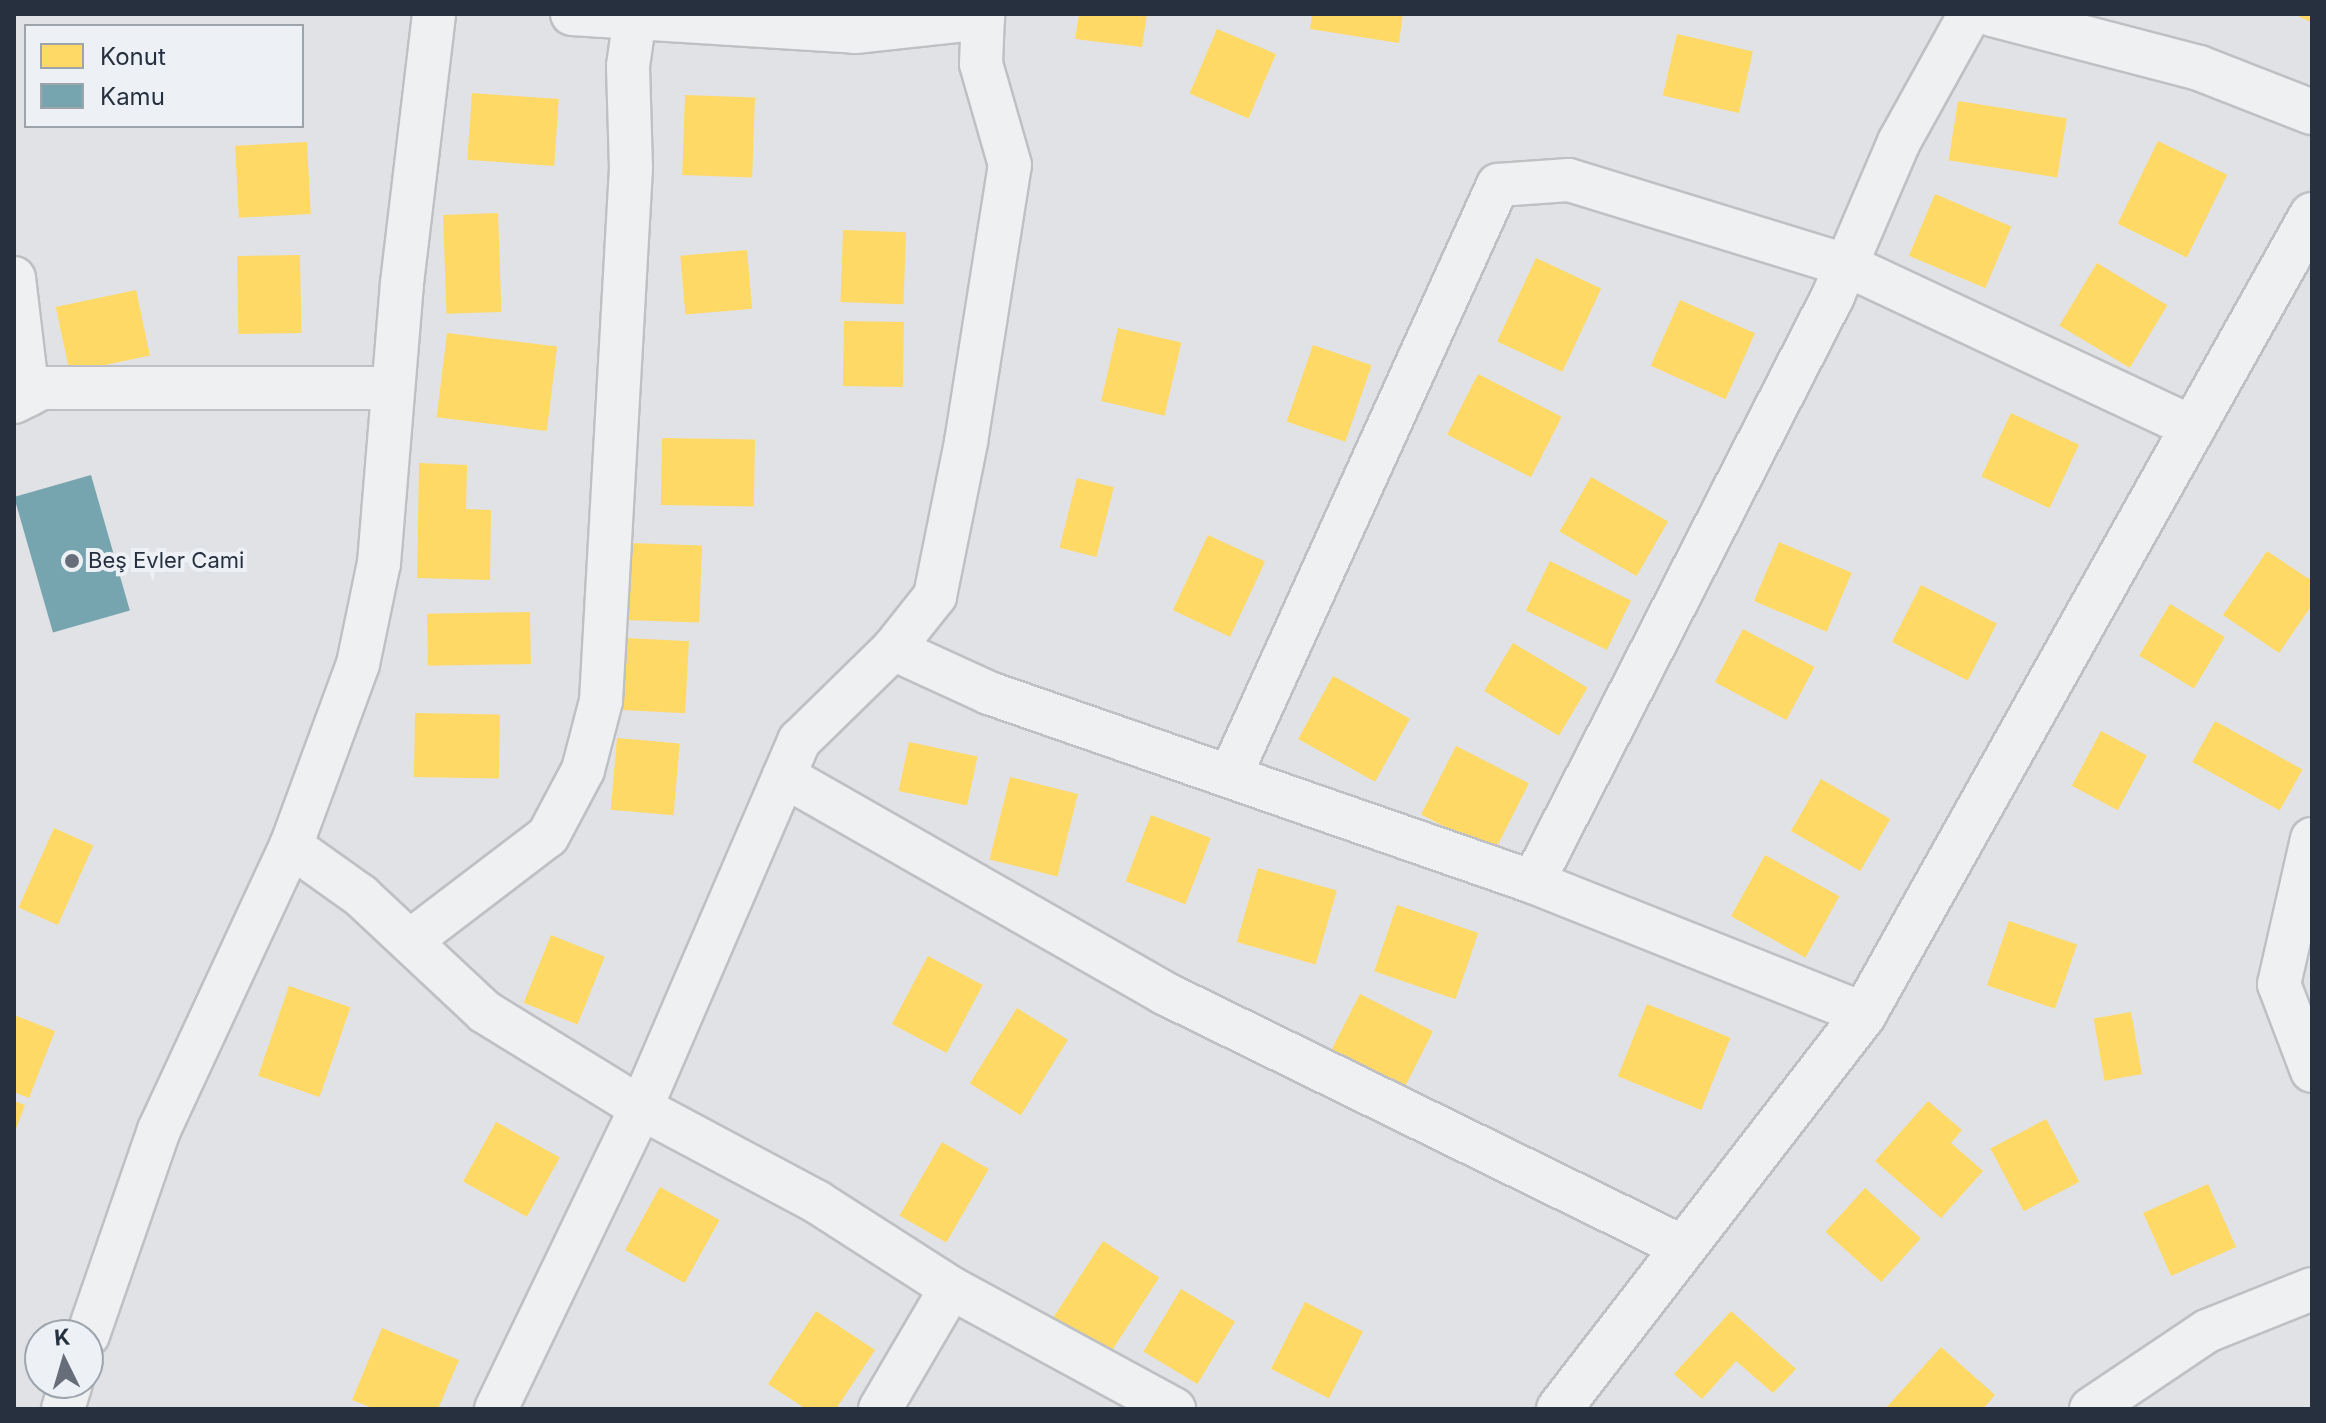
<!DOCTYPE html>
<meta charset="utf-8">
<style>
body{margin:0}
#map{position:relative;width:2326px;height:1423px;overflow:hidden;background:#e0e2e5;font-family:Inter,sans-serif}
div>[style]{position:absolute}
.homes>*{inset:0;background:#ffd966;transform-origin:0 0}
.public>*{inset:0;background:#76a5af;transform-origin:0 0}
.roads{filter:drop-shadow(2px 0 #bec0c3) drop-shadow(-2px 0 #bec0c3) drop-shadow(0 2px #bec0c3) drop-shadow(0 -2px #bec0c3)}
.minor>*{height:42px;margin:-21px;padding:0 21px;transform-origin:21px;border-radius:21px;background:#eff0f2}
.tertiary>*{height:44px;margin:-22px;padding:0 22px;transform-origin:22px;border-radius:22px;background:#eff0f2}
.dots>*{width:22px;height:22px;translate:-50% -50%;box-sizing:border-box;border:4px solid #edf1f5;border-radius:50%}
span{translate:-50% -50%;white-space:nowrap;text-align:center;line-height:1.15;-webkit-text-stroke:8px #edf1f5;paint-order:stroke}
.poi-label{font-size:22px;color:#26303f}
.left{translate:0 -50%;text-align:left}
.frame{position:absolute;inset:0;border:16px solid #26303f;pointer-events:none}
.legend{position:absolute;left:24px;top:24px;width:280px;height:104px;box-sizing:border-box;background:#edf1f5;border:2px solid #9da4ac;margin:0;padding:10px 14px;list-style:none;font-size:24px;color:#26303f}
.legend li{display:flex;align-items:center;gap:16px;height:40px}
.legend b{width:40px;border:2px solid #9da4ac}
.north{position:absolute;left:24px;top:1319px;width:80px;height:80px;box-sizing:border-box;background:#edf1f5;border:2px solid #9da4ac;border-radius:50%;rotate:355deg;font-size:22px;font-weight:700;line-height:32px;text-align:center;color:#26303f}
.north::after{content:'';display:block;margin:auto;width:28px;height:36px;background:#676e79;clip-path:polygon(50% 0,100% 100%,50% 72%,0 100%)}
</style>
<div id="map">
<div class="homes">
<div style="clip-path:polygon(1079px 14px,1147px 14px,1142px 47px,1075px 39px)"></div>
<div style="clip-path:polygon(1312px 14px,1403px 14px,1399px 43px,1310px 29px)"></div>
<div style="clip-path:polygon(2294px 14px,2312px 14px,2312px 23px)"></div>
<div style="left:1217px;top:29px;width:64px;height:70px;rotate:23deg"></div>
<div style="left:1677px;top:34px;width:78px;height:63px;rotate:13deg"></div>
<div style="left:472px;top:93px;width:87px;height:67px;rotate:4deg"></div>
<div style="left:685px;top:95px;width:70px;height:80px;rotate:2deg"></div>
<div style="left:1958px;top:101px;width:110px;height:60px;rotate:9deg"></div>
<div style="left:2158px;top:141px;width:77px;height:92px;rotate:26deg"></div>
<div style="left:307px;top:142px;width:72px;height:72px;rotate:87deg"></div>
<div style="left:1935px;top:194px;width:83px;height:67px;rotate:23deg"></div>
<div style="left:498px;top:213px;width:99px;height:55px;rotate:88deg"></div>
<div style="left:843px;top:230px;width:63px;height:72px;rotate:2deg"></div>
<div style="left:747px;top:250px;width:59px;height:67px;rotate:85deg"></div>
<div style="left:300px;top:255px;width:78px;height:63px;rotate:89deg"></div>
<div style="left:1536px;top:258px;width:72px;height:92px;rotate:25deg"></div>
<div style="left:2097px;top:263px;width:82px;height:73px;rotate:31deg"></div>
<div style="left:136px;top:290px;width:67px;height:82px;rotate:78deg"></div>
<div style="left:1680px;top:300px;width:82px;height:72px;rotate:24deg"></div>
<div style="left:844px;top:321px;width:60px;height:65px;rotate:1deg"></div>
<div style="left:1118px;top:328px;width:65px;height:75px;rotate:13deg"></div>
<div style="left:447px;top:333px;width:111px;height:85px;rotate:7deg"></div>
<div style="left:1313px;top:345px;width:62px;height:81px;rotate:19deg"></div>
<div style="left:1478px;top:374px;width:94px;height:68px;rotate:27deg"></div>
<div style="left:2011px;top:413px;width:75px;height:70px;rotate:25deg"></div>
<div style="left:662px;top:438px;width:93px;height:67px;rotate:1deg"></div>
<div style="clip-path:polygon(419px 463px,467px 465px,466px 509px,491px 510px,490px 580px,417px 578px)"></div>
<div style="left:1591px;top:477px;width:89px;height:63px;rotate:30deg"></div>
<div style="left:1077px;top:478px;width:38px;height:72px;rotate:14deg"></div>
<div style="left:1208px;top:535px;width:63px;height:83px;rotate:25deg"></div>
<div style="left:1779px;top:542px;width:79px;height:64px;rotate:23deg"></div>
<div style="left:629px;top:543px;width:73px;height:77px;rotate:2deg"></div>
<div style="clip-path:polygon(2267px 551px,2312px 581px,2312px 605px,2279px 653px,2223px 615px)"></div>
<div style="left:1550px;top:561px;width:90px;height:55px;rotate:26deg"></div>
<div style="left:1921px;top:585px;width:85px;height:64px;rotate:27deg"></div>
<div style="left:2170px;top:604px;width:64px;height:60px;rotate:31deg"></div>
<div style="left:530px;top:612px;width:52px;height:103px;rotate:89deg"></div>
<div style="left:1743px;top:629px;width:81px;height:60px;rotate:28deg"></div>
<div style="left:627px;top:638px;width:62px;height:72px;rotate:3deg"></div>
<div style="left:1513px;top:643px;width:87px;height:56px;rotate:31deg"></div>
<div style="left:1333px;top:676px;width:88px;height:72px;rotate:29deg"></div>
<div style="left:415px;top:713px;width:85px;height:64px;rotate:1deg"></div>
<div style="left:2215px;top:721px;width:100px;height:47px;rotate:29deg"></div>
<div style="left:2101px;top:731px;width:52px;height:62px;rotate:28deg"></div>
<div style="left:617px;top:738px;width:63px;height:72px;rotate:5deg"></div>
<div style="left:909px;top:742px;width:70px;height:50px;rotate:12deg"></div>
<div style="left:1456px;top:746px;width:82px;height:77px;rotate:27deg"></div>
<div style="left:1010px;top:777px;width:70px;height:85px;rotate:14deg"></div>
<div style="left:1821px;top:779px;width:80px;height:60px;rotate:30deg"></div>
<div style="left:1151px;top:815px;width:64px;height:71px;rotate:21deg"></div>
<div style="left:54px;top:828px;width:43px;height:87px;rotate:24deg"></div>
<div style="left:1765px;top:855px;width:85px;height:70px;rotate:29deg"></div>
<div style="left:1258px;top:868px;width:82px;height:77px;rotate:16deg"></div>
<div style="left:1397px;top:905px;width:86px;height:70px;rotate:19deg"></div>
<div style="left:2009px;top:921px;width:72px;height:68px;rotate:19deg"></div>
<div style="left:551px;top:935px;width:58px;height:73px;rotate:22deg"></div>
<div style="left:928px;top:956px;width:62px;height:77px;rotate:28deg"></div>
<div style="left:289px;top:986px;width:65px;height:95px;rotate:19deg"></div>
<div style="left:1360px;top:994px;width:82px;height:67px;rotate:27deg"></div>
<div style="left:1647px;top:1004px;width:90px;height:78px;rotate:22deg"></div>
<div style="left:1017px;top:1008px;width:60px;height:89px;rotate:32deg"></div>
<div style="left:2131px;top:1012px;width:63px;height:38px;rotate:80deg"></div>
<div style="clip-path:polygon(14px 1015px,55px 1031px,29px 1098px,14px 1092px)"></div>
<div style="clip-path:polygon(14px 1101px,25px 1105px,14px 1134px)"></div>
<div style="clip-path:polygon(1928px 1101px,1962px 1130px,1951px 1143px,1983px 1171px,1941px 1218px,1875px 1161px)"></div>
<div style="left:2046px;top:1119px;width:71px;height:63px;rotate:62deg"></div>
<div style="left:496px;top:1122px;width:73px;height:68px;rotate:29deg"></div>
<div style="left:942px;top:1142px;width:54px;height:85px;rotate:30deg"></div>
<div style="left:2208px;top:1184px;width:69px;height:71px;rotate:66deg"></div>
<div style="left:660px;top:1187px;width:68px;height:72px;rotate:29deg"></div>
<div style="left:1865px;top:1188px;width:75px;height:59px;rotate:42deg"></div>
<div style="left:1103px;top:1241px;width:67px;height:92px;rotate:33deg"></div>
<div style="left:1181px;top:1289px;width:63px;height:73px;rotate:31deg"></div>
<div style="left:1305px;top:1302px;width:65px;height:75px;rotate:27deg"></div>
<div style="clip-path:polygon(816px 1311px,875px 1350px,836px 1409px,806px 1409px,768px 1384px)"></div>
<div style="clip-path:polygon(1731px 1311px,1796px 1369px,1773px 1393px,1736px 1361px,1702px 1399px,1674px 1374px)"></div>
<div style="clip-path:polygon(382px 1328px,459px 1360px,438px 1409px,375px 1409px,352px 1400px)"></div>
<div style="clip-path:polygon(1941px 1347px,1995px 1395px,1983px 1409px,1885px 1409px)"></div>
</div>
<div class="public">
<div style="left:91px;top:475px;width:141px;height:80px;rotate:74deg"></div>
</div>
<div class="roads">
<div class="minor">
<div style="left:572px;top:14px;width:284px;rotate:3.6deg"></div>
<div style="left:855px;top:32px;width:129px;rotate:-6.2deg"></div>
<div style="left:14px;top:278px;width:118px;rotate:83.2deg"></div>
<div style="left:14px;top:402px;width:31px;rotate:-27deg"></div>
<div style="left:42px;top:388px;width:351px"></div>
<div style="left:893px;top:649px;width:106px;rotate:24.6deg"></div>
<div style="left:989px;top:693px;width:576px;rotate:19.16deg"></div>
<div style="left:1533px;top:882px;width:356px;rotate:21.7deg"></div>
<div style="left:784px;top:776px;width:438px;rotate:29.7deg"></div>
<div style="left:1164px;top:993px;width:578px;rotate:26.08deg"></div>
<div style="left:1230px;top:776px;width:649px;rotate:-65.61deg"></div>
<div style="left:1498px;top:185px;width:71px;rotate:-4deg"></div>
<div style="left:1569px;top:180px;width:290px;rotate:17.1deg"></div>
<div style="left:1846px;top:265px;width:384px;rotate:25.1deg"></div>
<div style="left:2312px;top:839px;width:149px;rotate:102.8deg"></div>
<div style="left:2279px;top:984px;width:93px;rotate:69.2deg"></div>
<div style="left:291px;top:846px;width:86px;rotate:35.5deg"></div>
<div style="left:361px;top:896px;width:170px;rotate:43.1deg"></div>
<div style="left:485px;top:1012px;width:183px;rotate:31.6deg"></div>
<div style="left:641px;top:1108px;width:200px;rotate:28.1deg"></div>
<div style="left:817px;top:1202px;width:159px;rotate:32.7deg"></div>
<div style="left:951px;top:1288px;width:254px;rotate:28.5deg"></div>
<div style="left:1533px;top:882px;width:658px;rotate:-62.89deg"></div>
<div style="left:1833px;top:296px;width:168px;rotate:-66.8deg"></div>
<div style="left:1899px;top:142px;width:146px;rotate:-61deg"></div>
<div style="left:410px;top:941px;width:173px;rotate:-37.3deg"></div>
<div style="left:548px;top:836px;width:75px;rotate:-62.1deg"></div>
<div style="left:583px;top:770px;width:71px;rotate:-75.4deg"></div>
<div style="left:601px;top:701px;width:534px;rotate:-86.78deg"></div>
<div style="left:631px;top:168px;width:102px;rotate:-91.7deg"></div>
<div style="left:628px;top:66px;width:49px;rotate:-81.9deg"></div>
<div style="left:88px;top:1335px;width:217px;rotate:-70.9deg"></div>
<div style="left:159px;top:1130px;width:313px;rotate:-65.1deg"></div>
<div style="left:291px;top:846px;width:194px;rotate:-69.8deg"></div>
<div style="left:358px;top:664px;width:103px;rotate:-78.3deg"></div>
<div style="left:379px;top:563px;width:281px;rotate:-85.3deg"></div>
<div style="left:402px;top:283px;width:271px;rotate:-83.2deg"></div>
<div style="left:63px;top:1409px;width:27px;rotate:-73deg"></div>
<div style="left:496px;top:1409px;width:334px;rotate:-64.3deg"></div>
<div style="left:641px;top:1108px;width:400px;rotate:-66.7deg"></div>
<div style="left:799px;top:741px;width:132px;rotate:-44.4deg"></div>
<div style="left:893px;top:649px;width:68px;rotate:-51.6deg"></div>
<div style="left:935px;top:596px;width:157px;rotate:-78.6deg"></div>
<div style="left:966px;top:442px;width:280px;rotate:-81deg"></div>
<div style="left:1010px;top:165px;width:105px;rotate:-106deg"></div>
<div style="left:981px;top:64px;width:50px;rotate:-87.7deg"></div>
<div style="left:880px;top:1409px;width:140px;rotate:-59.6deg"></div>
<div style="left:2091px;top:1409px;width:140px;rotate:-33.9deg"></div>
<div style="left:2207px;top:1331px;width:113px;rotate:-21.8deg"></div>
</div>
<div class="tertiary">
<div style="left:1992px;top:14px;width:214px;rotate:14.6deg"></div>
<div style="left:2199px;top:68px;width:121px;rotate:21.3deg"></div>
<div style="left:1559px;top:1409px;width:499px;rotate:-52.3deg"></div>
<div style="left:1864px;top:1014px;width:916px;rotate:-60.72deg"></div>
</div>
</div>
<div class="dots">
<div style="left:72px;top:561px;background:#676e79"></div>
</div>
<div class="poi-label">
<span class="left" style="left:88px;top:561px">Beş Evler Cami</span>
</div>
<div class="frame"></div>
<ul class="legend">
<li><b style="height:22px;background:#ffd966"></b>Konut</li>
<li><b style="height:22px;background:#76a5af"></b>Kamu</li>
</ul>
<div class="north">K</div>
</div>
